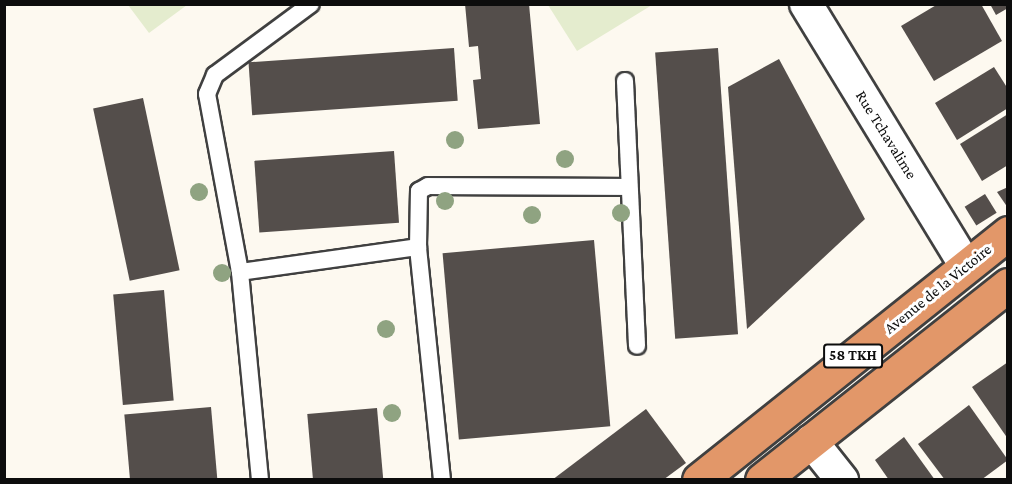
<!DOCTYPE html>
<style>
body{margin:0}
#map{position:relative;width:1012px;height:484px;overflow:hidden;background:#fdf9f0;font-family:"Crimson Pro",serif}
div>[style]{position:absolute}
.pitch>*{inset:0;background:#e4ecce}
.building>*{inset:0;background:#544e4b;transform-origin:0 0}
.roads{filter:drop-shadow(2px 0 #404040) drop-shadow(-2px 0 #404040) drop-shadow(0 2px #404040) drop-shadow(0 -2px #404040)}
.lane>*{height:16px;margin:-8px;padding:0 8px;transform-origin:8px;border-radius:8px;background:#fff}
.street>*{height:32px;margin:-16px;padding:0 16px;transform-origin:16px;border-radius:16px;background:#fff}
.highway>*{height:33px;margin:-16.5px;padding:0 16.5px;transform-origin:16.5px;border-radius:16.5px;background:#e29769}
.trees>*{width:18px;height:18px;margin:-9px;border-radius:50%;background:#8fa381}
span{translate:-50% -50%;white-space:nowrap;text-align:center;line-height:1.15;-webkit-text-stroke:6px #fff;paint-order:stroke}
.shield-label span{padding:2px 4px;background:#fff;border:2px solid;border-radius:4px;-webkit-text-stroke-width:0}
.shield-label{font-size:15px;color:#0d0d0d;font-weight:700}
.street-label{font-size:16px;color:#0d0d0d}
.frame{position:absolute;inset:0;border:6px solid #0d0d0d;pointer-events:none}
</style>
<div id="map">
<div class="pitch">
<div style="clip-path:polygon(128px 5px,187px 5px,149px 33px)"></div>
<div style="clip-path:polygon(548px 5px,652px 5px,577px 51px)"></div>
</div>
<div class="building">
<div style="clip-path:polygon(465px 4px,529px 4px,540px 124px,478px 129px,473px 80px,481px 79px,478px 46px,469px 47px)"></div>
<div style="clip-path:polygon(938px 4px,981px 4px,1002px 41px,934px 81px,901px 26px)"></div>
<div style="clip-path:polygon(990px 4px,1008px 4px,1008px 8px,996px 15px)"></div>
<div style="left:454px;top:48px;width:53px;height:206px;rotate:86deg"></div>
<div style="left:718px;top:48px;width:287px;height:63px;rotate:86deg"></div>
<div style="clip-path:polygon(779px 59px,865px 219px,747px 329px,728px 87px)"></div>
<div style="clip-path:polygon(994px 67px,1008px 89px,1008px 108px,957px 140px,935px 103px)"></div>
<div style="left:143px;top:98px;width:176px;height:51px;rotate:78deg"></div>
<div style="clip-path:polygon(1008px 114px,1008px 165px,982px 181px,960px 144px)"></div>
<div style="left:394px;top:151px;width:72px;height:140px;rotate:86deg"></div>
<div style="clip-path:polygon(1008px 187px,1008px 208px,997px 192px)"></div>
<div style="left:985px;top:194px;width:22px;height:24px;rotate:58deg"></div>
<div style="left:594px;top:240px;width:187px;height:152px;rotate:85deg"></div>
<div style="left:164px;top:290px;width:111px;height:51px;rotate:85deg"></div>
<div style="clip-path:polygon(1008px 362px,1008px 439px,972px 387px)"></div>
<div style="clip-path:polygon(969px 405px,1008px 460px,981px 480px,945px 480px,918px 444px)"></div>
<div style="left:211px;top:407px;width:73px;height:87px;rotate:85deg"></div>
<div style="left:377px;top:408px;width:72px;height:70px;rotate:85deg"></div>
<div style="clip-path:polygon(646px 409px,686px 463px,663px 480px,552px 480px)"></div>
<div style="clip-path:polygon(904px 437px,935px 480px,889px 480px,875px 460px)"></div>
</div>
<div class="roads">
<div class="lane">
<div style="left:625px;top:81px;width:265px;rotate:87.4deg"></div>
<div style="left:240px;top:272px;width:180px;rotate:-8deg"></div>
<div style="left:260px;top:480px;width:209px;rotate:-95.5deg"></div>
<div style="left:240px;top:272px;width:181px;rotate:-100.5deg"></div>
<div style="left:207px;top:94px;width:21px;rotate:-67deg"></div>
<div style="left:215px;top:75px;width:119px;rotate:-36.5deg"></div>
<div style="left:442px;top:480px;width:234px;rotate:-95.9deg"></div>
<div style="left:418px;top:247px;width:56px;rotate:-89deg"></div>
<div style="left:419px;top:191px;width:10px;rotate:-29deg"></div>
<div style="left:428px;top:186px;width:201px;rotate:0.3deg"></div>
</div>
<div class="street">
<div style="left:806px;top:4px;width:307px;rotate:58.6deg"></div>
<div style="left:811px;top:441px;width:50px;rotate:51.5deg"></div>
</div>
<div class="highway">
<div style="left:699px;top:480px;width:396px;rotate:-38.6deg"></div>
<div style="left:762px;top:480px;width:314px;rotate:-38.4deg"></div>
</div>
</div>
<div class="trees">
<div style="left:455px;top:140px"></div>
<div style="left:565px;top:159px"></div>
<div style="left:199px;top:192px"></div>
<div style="left:445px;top:201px"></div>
<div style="left:621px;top:213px"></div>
<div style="left:532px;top:215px"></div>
<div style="left:222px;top:273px"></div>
<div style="left:386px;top:329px"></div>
<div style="left:392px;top:413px"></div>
</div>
<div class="shield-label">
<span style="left:853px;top:356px">58 TKH</span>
</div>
<div class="street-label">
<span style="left:886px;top:135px;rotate:58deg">Rue Tchavalime</span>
<span style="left:938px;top:289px;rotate:-39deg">Avenue de la Victoire</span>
</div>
<div class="frame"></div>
</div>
